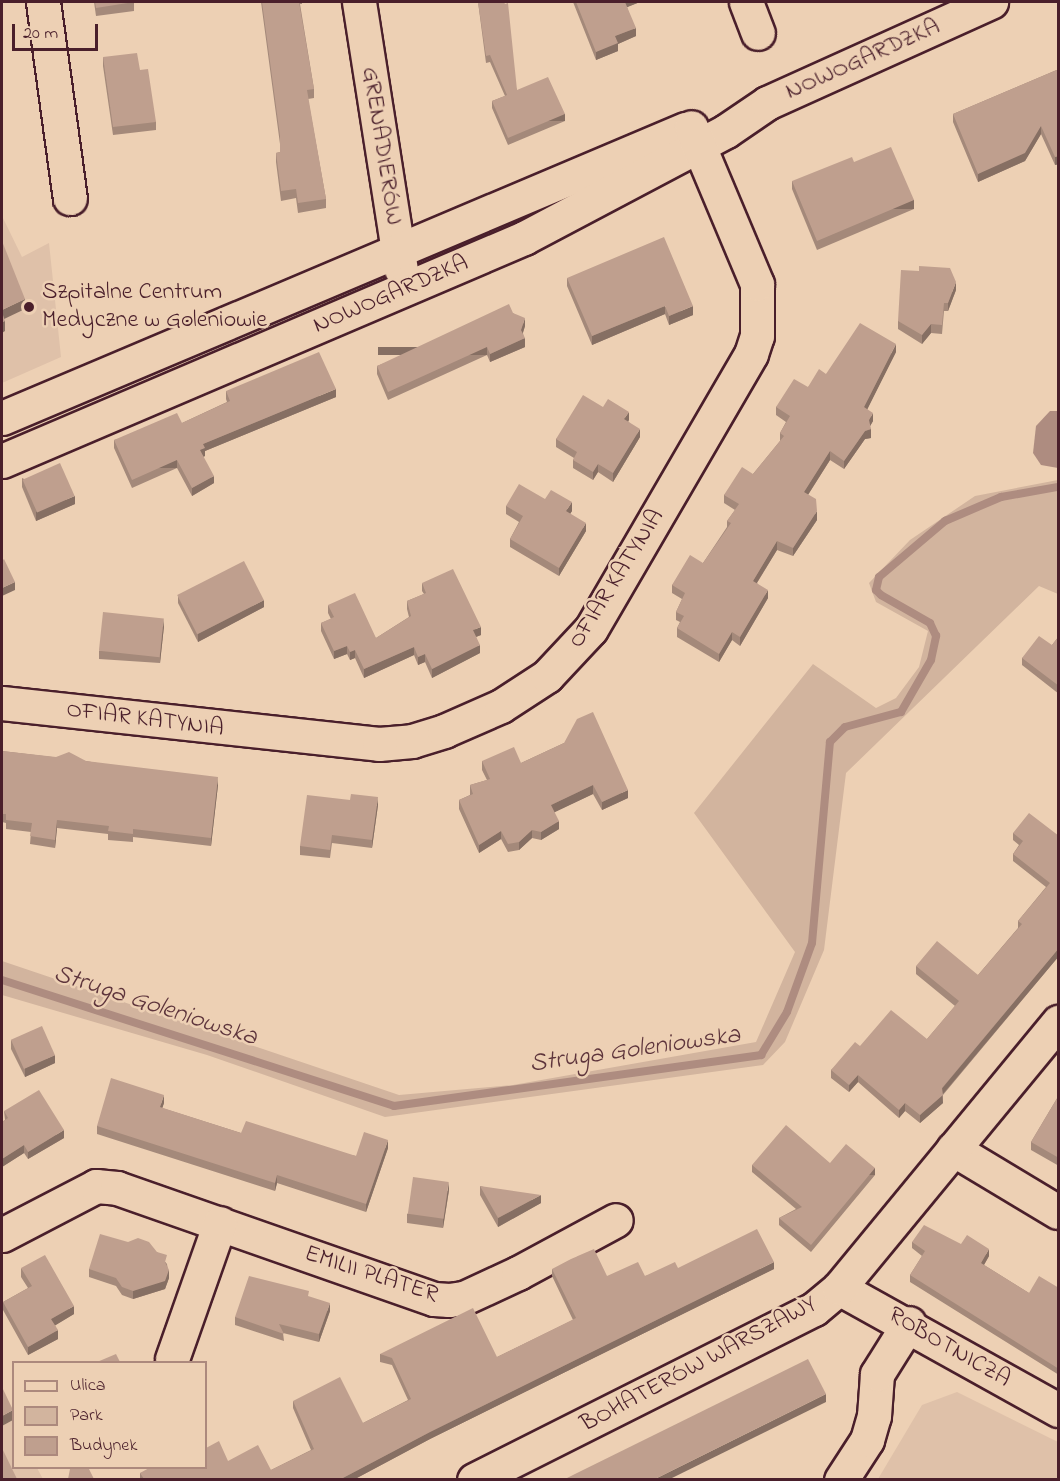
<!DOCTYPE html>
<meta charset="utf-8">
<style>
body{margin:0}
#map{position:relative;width:1060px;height:1481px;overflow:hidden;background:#edd0b4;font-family:"Indie Flower",sans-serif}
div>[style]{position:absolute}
.built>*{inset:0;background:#dfc1a9}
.green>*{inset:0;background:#d2b49e}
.water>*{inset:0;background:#ae8c80}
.stream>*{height:8px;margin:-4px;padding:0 4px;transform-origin:4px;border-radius:4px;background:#ae8c80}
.roads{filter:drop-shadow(2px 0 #4a1f2b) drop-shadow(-2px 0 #4a1f2b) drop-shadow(0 2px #4a1f2b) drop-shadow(0 -2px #4a1f2b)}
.minor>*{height:33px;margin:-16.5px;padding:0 16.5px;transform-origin:16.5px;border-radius:16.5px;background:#edd0b4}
.wall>*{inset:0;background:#a4897a}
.shaded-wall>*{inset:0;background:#866f63;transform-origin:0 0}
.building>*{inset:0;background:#bf9f8e;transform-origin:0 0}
.dots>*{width:16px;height:16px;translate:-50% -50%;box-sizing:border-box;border:3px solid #edd0b4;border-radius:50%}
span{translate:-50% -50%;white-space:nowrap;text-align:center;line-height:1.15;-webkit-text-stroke:5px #edd0b4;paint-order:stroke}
.street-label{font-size:24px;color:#4a1f2b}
.poi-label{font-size:24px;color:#4a1f2b}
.left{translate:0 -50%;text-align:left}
.water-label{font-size:26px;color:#5e353c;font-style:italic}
.frame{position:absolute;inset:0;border:3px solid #4a1f2b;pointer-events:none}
.legend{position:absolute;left:12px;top:1361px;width:195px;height:108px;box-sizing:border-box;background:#edd0b4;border:2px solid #ac897d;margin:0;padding:8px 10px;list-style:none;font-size:18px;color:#4a1f2b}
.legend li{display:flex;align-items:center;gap:12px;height:30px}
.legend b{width:30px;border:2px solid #ac897d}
.scale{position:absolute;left:12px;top:24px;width:86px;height:27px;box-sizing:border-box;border:3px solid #4a1f2b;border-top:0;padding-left:8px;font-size:18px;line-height:21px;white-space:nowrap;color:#4a1f2b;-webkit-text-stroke:4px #edd0b4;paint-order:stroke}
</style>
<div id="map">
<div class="built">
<div style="clip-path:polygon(2px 216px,22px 257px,49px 243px,61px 357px,2px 383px)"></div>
<div style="clip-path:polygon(957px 1392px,1058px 1442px,1058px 1479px,878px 1479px,922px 1405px)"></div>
<div style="clip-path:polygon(13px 1420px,14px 1468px,37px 1468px,43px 1479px,2px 1480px,2px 1426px)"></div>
</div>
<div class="green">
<div style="clip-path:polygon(1058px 480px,1058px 594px,1039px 586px,846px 773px,824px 950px,785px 1042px,763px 1065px,385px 1117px,207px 1055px,2px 995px,2px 961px,399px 1095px,513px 1085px,756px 1042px,795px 952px,694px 813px,813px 664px,876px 708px,896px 698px,919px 667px,928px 631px,876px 602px,869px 583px,910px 540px,975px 496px)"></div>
</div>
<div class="water">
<div style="clip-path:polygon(1050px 411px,1058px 411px,1058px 468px,1041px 465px,1033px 453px,1036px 426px)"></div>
</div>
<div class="stream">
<div style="left:2px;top:980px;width:412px;rotate:17.8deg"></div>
<div style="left:394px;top:1106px;width:371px;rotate:-7.9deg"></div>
<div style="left:761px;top:1055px;width:50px;rotate:-58.8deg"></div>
<div style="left:787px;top:1012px;width:73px;rotate:-70.1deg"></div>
<div style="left:812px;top:943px;width:202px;rotate:-84.9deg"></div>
<div style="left:830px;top:742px;width:21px;rotate:-45deg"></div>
<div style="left:845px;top:727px;width:58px;rotate:-15deg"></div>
<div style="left:901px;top:712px;width:60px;rotate:-60deg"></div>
<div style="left:931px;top:660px;width:25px;rotate:-78deg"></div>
<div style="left:936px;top:636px;width:14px;rotate:-115deg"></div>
<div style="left:930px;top:623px;width:56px;rotate:-150.3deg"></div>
<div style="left:881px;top:595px;width:7px;rotate:-135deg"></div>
<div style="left:876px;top:590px;width:13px;rotate:-77deg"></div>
<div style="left:879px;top:577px;width:87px;rotate:-40.3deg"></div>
<div style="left:945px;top:521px;width:61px;rotate:-23.2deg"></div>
<div style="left:1001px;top:497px;width:58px;rotate:-10deg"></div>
</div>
<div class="roads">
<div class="minor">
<div style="left:43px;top:2px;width:198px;rotate:82.2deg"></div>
<div style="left:359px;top:2px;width:270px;rotate:81.1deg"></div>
<div style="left:746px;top:2px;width:33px;rotate:69deg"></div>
<div style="left:2px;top:418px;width:742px;rotate:-22.93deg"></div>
<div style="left:2px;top:461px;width:568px;rotate:-23.13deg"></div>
<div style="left:524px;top:238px;width:229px;rotate:-27.9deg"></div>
<div style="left:726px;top:131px;width:50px;rotate:-34.3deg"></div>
<div style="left:767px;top:103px;width:246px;rotate:-24.3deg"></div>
<div style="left:2px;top:703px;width:379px;rotate:6.2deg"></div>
<div style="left:379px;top:744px;width:33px;rotate:-5deg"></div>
<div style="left:412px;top:741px;width:34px;rotate:-17deg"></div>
<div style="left:444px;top:731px;width:62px;rotate:-23.7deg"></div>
<div style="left:501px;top:706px;width:55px;rotate:-33.1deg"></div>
<div style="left:547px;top:676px;width:64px;rotate:-46.9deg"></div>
<div style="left:591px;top:629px;width:318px;rotate:-59.8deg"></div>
<div style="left:751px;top:354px;width:19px;rotate:-72deg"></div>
<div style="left:757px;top:336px;width:52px;rotate:-90deg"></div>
<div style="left:757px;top:284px;width:170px;rotate:-112.8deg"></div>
<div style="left:953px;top:1149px;width:122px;rotate:31deg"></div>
<div style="left:2px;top:1235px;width:106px;rotate:-27.5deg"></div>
<div style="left:96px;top:1186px;width:21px;rotate:5deg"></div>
<div style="left:117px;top:1188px;width:336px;rotate:19.3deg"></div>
<div style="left:434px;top:1299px;width:15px;rotate:4deg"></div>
<div style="left:449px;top:1300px;width:15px;rotate:-8deg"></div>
<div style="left:464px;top:1298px;width:60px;rotate:-24.8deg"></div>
<div style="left:518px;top:1273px;width:111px;rotate:-28.4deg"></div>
<div style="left:839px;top:1288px;width:251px;rotate:29.1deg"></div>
<div style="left:172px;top:1359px;width:144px;rotate:-70.6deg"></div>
<div style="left:474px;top:1480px;width:381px;rotate:-26.7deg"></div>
<div style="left:814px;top:1309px;width:33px;rotate:-40deg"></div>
<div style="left:839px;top:1288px;width:345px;rotate:-50.5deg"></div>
<div style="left:841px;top:1480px;width:48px;rotate:-57deg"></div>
<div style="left:867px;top:1440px;width:25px;rotate:-74deg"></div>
<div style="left:874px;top:1416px;width:42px;rotate:-85.9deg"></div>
<div style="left:877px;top:1374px;width:60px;rotate:-57.9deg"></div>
</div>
</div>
<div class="wall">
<div style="clip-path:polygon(94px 2px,134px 2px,134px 11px,96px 16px)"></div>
<div style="clip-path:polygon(261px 2px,302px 2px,302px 4px,300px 4px,314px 89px,314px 98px,308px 99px,326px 199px,326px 208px,298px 213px,296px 198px,281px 201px,276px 162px,276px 153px,280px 152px,280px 144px)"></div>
<div style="clip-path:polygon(478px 2px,517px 90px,565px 121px,508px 145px,492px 108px,492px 101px,505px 96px,490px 62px,486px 63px)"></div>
<div style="clip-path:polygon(573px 2px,640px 2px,627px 7px,636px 36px,618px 44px,618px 51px,596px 60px)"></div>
<div style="clip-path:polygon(103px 57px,156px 122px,156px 130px,113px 135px,103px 66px)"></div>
<div style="clip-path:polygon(1059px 69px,1059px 164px,1055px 165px,1041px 134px,1025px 161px,978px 182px,953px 122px,953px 114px)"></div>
<div style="clip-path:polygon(792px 181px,914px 209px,817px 250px,792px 189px)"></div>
<div style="clip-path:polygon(567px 278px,693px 315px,669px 325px,665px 314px,592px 345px,567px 286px)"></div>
<div style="clip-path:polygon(956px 290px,948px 311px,944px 311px,942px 334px,931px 333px,922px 344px,898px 329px,898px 321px)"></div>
<div style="clip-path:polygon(513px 313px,525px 326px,523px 333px,525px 347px,490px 362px,487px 355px,388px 400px,377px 374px,377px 366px)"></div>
<div style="clip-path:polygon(896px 352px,867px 409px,873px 421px,870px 426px,871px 438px,865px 439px,844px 469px,830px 460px,808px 495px,817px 520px,793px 556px,777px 550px,757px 583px,768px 598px,740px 646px,732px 640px,719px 662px,677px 637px,677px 628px,680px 622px,676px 620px,676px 612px,682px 599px,672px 593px,672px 585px,703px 563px,727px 527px,727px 521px,735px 510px,724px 503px,724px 495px,753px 474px,780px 441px,780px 433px,786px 422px,776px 415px,776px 407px,808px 387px,826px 374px)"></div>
<div style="clip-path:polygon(226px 391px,336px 397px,205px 451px,205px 456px,203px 457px,214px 483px,192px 496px,177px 468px,132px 488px,114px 448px,114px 440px,182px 423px,227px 402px,226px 399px)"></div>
<div style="clip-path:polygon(603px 407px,629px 420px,628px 421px,640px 437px,613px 482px,598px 472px,593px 480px,573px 468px,573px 460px,574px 458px,556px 447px,556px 439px)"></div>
<div style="clip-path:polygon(22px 478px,75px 504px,36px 521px,22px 487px)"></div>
<div style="clip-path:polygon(545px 499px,572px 511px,570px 514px,586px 531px,559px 576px,510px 547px,510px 539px,519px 522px,506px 514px,506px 506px)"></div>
<div style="clip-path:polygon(422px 583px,481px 635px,476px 637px,480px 653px,432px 678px,425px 662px,418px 665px,414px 655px,364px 678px,355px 658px,350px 660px,347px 654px,334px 659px,321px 631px,321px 623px,331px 619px,328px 613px,328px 605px,376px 638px,409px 617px,407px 609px,407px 601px,424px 594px,422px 591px)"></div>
<div style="clip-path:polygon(178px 596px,264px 607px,198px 642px,178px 603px)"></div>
<div style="clip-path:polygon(164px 626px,160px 663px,99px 659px,99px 651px)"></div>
<div style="clip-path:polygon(1059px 636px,1059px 694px,1022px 665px,1022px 658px,1052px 645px)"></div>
<div style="clip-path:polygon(564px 743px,628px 798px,602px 810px,593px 794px,554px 812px,559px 829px,541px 840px,532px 838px,519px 850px,508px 852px,501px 839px,479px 853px,459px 809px,459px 800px,470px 795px,470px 785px,487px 780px,482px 770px,482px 761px,521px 763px)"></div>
<div style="clip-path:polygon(2px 751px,86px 761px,218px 785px,211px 846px,133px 837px,133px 842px,108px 840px,108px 834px,57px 828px,55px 848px,30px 844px,31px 832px,6px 829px,6px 823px,2px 822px)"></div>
<div style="clip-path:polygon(378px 805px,372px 848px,332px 843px,330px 858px,300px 855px,300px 846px)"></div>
<div style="clip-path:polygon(1013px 833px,1059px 836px,1059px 956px,943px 1095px,943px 1103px,920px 1123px,905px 1111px,899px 1118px,858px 1082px,849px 1092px,831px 1078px,831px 1070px,860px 1046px,927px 1039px,955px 1006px,916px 974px,916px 966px,978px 975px,1018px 928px,1018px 921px,1046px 887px,1013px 861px,1013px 854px,1019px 845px,1013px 840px)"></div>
<div style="clip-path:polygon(11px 1040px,55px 1063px,25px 1077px,11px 1049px)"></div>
<div style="clip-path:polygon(1059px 1095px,1059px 1166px,1031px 1150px,1031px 1142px)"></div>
<div style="clip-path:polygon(164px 1103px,162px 1108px,241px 1133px,356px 1156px,388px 1148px,366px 1212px,277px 1183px,275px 1191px,97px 1134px,97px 1126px)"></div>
<div style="clip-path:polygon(4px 1111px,64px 1138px,28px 1159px,24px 1153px,2px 1167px,2px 1122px,5px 1120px)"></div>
<div style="clip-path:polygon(830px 1163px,875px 1175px,811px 1252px,779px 1225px,779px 1218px,796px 1209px,752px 1172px,752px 1165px)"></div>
<div style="clip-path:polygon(480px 1186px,541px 1203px,498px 1227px,480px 1195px)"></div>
<div style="clip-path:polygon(449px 1190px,443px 1228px,407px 1223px,407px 1214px)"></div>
<div style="clip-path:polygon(912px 1242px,961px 1244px,989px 1256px,984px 1265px,1029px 1293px,1059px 1288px,1059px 1375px,910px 1282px,910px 1275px,922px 1256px,912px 1248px)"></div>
<div style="clip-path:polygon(157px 1252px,167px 1264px,169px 1278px,165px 1289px,133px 1299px,122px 1295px,116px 1286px,89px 1277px,89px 1269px)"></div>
<div style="clip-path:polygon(21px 1268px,74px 1314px,55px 1325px,58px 1339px,28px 1355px,3px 1310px,3px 1302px,28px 1288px,21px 1277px)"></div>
<div style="clip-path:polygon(678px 1268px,774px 1269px,430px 1439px,355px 1479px,140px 1479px,140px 1473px,167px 1467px,228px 1461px,271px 1470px,311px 1450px,293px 1408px,293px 1401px,363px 1423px,408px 1400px,392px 1365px,380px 1362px,380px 1354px,497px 1357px,573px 1320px,552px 1276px,552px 1269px,607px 1276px,645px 1276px)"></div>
<div style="clip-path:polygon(330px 1311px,319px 1342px,283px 1333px,284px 1341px,235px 1325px,235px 1317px)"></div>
</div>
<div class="shaded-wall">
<div style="clip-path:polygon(625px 2px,640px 2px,625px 8px)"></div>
<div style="clip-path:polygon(636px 28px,636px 36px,618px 44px,618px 51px,596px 60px,596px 52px,615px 36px)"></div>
<div style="left:565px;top:114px;width:7px;height:62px;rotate:90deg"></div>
<div style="clip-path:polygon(1041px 126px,1041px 134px,1025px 161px,978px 182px,978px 174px)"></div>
<div style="clip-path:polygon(1059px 156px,1059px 164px,1055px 165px,1055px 157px)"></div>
<div style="left:914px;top:200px;width:9px;height:105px;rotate:90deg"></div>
<div style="clip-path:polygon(956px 282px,956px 290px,948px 311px,948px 303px)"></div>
<div style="clip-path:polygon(25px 299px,25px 309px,2px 320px,2px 310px)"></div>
<div style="clip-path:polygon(665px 306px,665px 314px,592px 345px,592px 336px)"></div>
<div style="clip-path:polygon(693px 306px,693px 315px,669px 325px,669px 316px)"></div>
<div style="clip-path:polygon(525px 318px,525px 326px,521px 338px,521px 330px)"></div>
<div style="clip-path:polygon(5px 321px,5px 331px,2px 333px,2px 322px)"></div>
<div style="clip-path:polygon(931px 324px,931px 333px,922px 344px,922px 335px)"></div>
<div style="clip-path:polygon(525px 338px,525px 347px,490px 362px,490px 354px)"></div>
<div style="clip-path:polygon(896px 344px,896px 352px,864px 416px,864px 407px)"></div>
<div style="left:487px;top:347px;width:8px;height:109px;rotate:90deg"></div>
<div style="clip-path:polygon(336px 389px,336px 397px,205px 451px,205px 456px,200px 458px,200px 450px,203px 444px)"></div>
<div style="clip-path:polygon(629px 412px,629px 420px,624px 428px,624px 419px)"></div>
<div style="clip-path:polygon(873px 413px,873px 421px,869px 428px,869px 420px)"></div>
<div style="clip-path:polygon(640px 429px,640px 437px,613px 482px,613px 473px)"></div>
<div style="clip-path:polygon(871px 429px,871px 438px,865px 439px,844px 469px,844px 461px,865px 431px)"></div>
<div style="clip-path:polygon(830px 451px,830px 460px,804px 501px,804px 492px)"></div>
<div style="left:177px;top:460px;width:8px;height:49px;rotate:90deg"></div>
<div style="clip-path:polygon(598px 464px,598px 472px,593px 480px,593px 472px)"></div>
<div style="clip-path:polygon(214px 476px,214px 483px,192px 496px,192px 488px)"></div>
<div style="clip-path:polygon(75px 496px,75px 504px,36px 521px,36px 512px)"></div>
<div style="clip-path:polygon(572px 502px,572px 511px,566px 520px,566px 511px)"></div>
<div style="clip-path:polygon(817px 511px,817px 520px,793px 556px,793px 548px)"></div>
<div style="clip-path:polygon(586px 523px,586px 531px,559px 576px,559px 568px)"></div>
<div style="clip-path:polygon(777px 541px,777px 550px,753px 589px,753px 581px)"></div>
<div style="clip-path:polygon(15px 582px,15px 590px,2px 596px,2px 588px)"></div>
<div style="clip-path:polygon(768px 590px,768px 598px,740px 646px,740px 637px)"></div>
<div style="clip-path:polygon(264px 600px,264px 607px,198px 642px,198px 634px)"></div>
<div style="clip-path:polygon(164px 618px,164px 626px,160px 663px,160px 654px)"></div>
<div style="clip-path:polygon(481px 627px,481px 635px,473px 638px,473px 630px)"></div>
<div style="clip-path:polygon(732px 632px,732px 640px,719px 662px,719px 654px)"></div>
<div style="clip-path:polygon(480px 645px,480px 653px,432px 678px,432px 669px)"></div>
<div style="clip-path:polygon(347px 646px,347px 654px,334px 659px,334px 651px)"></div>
<div style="clip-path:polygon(414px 647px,414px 655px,364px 678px,364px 669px)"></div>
<div style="clip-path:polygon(355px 650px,355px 658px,350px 660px,350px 652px)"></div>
<div style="clip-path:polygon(425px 654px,425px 662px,418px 665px,418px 657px)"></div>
<div style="clip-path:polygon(218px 777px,218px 785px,211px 846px,211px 838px)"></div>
<div style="clip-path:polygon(593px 785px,593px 794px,551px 814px,551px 805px)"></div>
<div style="clip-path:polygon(628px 790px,628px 798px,602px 810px,602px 802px)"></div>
<div style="clip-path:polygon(378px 797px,378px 805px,372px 848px,372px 840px)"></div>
<div style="clip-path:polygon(57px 820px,57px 828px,55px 848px,55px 840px)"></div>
<div style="clip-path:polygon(559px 821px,559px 829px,541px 840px,541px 832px)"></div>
<div style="clip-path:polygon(532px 830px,532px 838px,519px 850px,519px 842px)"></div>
<div style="clip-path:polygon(501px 831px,501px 839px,479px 853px,479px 845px)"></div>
<div style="clip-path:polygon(1059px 948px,1059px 956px,942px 1095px,943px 1103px,920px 1123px,920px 1115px)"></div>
<div style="clip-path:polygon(55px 1055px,55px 1063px,25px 1077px,25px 1068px)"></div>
<div style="clip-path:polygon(858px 1075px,858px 1082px,849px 1092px,849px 1085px)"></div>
<div style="clip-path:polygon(164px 1095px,164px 1103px,160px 1115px,160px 1107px)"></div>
<div style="clip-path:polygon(905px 1103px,905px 1111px,899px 1118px,899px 1110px)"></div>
<div style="clip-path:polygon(64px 1130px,64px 1138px,28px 1159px,28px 1152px)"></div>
<div style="clip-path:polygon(388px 1140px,388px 1148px,366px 1212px,366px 1204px)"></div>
<div style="clip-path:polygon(24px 1145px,24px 1153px,2px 1167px,2px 1159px)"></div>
<div style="left:875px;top:1168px;width:7px;height:100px;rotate:90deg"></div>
<div style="clip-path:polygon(277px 1175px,277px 1183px,275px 1191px,275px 1183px)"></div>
<div style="clip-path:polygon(449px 1182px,449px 1190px,443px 1228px,443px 1220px)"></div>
<div style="clip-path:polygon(541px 1195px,541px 1203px,498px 1227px,498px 1218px)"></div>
<div style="clip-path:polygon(989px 1249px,989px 1256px,981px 1270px,981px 1263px)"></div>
<div style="clip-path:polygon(774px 1262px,774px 1269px,430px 1439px,355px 1479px,341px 1479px,430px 1432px)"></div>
<div style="clip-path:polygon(169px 1270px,169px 1278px,165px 1289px,133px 1299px,133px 1291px)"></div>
<div style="clip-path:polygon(330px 1303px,330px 1311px,319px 1342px,319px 1334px)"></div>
<div style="clip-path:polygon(74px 1306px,74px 1314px,51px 1328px,51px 1319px)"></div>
<div style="clip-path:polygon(58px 1330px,58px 1339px,28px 1355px,28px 1347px)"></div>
<div style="clip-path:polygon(826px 1394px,826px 1402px,670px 1479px,655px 1479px)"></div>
<div style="clip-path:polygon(13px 1410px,13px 1420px,2px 1426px,2px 1416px)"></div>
</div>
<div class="building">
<div style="clip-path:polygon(95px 2px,134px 2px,96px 8px)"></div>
<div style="clip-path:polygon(262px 2px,299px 2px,314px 89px,307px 90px,326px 199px,298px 203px,296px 189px,281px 191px,276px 153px,280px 152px,280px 136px)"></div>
<div style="clip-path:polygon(478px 2px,504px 2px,505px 4px,508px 3px,517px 90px,548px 77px,565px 114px,508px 138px,492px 101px,507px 95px,490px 55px,486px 56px)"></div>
<div style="clip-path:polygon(576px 2px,625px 2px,636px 28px,615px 36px,618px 43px,596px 52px)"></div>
<div style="clip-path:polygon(137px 53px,140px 70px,148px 69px,156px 122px,113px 127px,103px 57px)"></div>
<div style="clip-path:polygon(1059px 69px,1059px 156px,1055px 157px,1041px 126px,1025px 153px,978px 174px,953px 114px)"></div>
<div style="clip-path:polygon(891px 147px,914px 200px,817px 241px,792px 181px,852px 157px,854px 162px)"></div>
<div style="clip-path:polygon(664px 237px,693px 306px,669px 316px,665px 306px,592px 336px,567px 278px)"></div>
<div style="clip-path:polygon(2px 241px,25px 299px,2px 310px)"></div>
<div style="clip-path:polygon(919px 266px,950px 268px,956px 282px,948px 303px,944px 303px,942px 325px,931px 324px,922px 335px,898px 321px,901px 270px,919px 271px)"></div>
<div style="clip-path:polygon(509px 304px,513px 313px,525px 318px,521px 330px,525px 338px,490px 354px,487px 347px,388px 392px,377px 366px)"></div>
<div style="clip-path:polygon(2px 312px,5px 321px,2px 322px)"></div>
<div style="clip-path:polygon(860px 323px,896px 344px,864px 407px,873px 413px,869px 420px,871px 429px,865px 431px,844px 461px,830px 451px,804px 492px,816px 499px,817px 511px,793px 548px,777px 541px,753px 581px,768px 590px,740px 637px,732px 632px,719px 654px,677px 628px,684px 616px,676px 612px,685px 593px,672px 585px,690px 555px,703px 563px,731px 523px,727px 521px,739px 504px,724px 495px,742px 467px,753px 474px,784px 436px,780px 433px,790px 416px,776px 407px,794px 379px,808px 387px,819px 369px,826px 374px)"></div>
<div style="clip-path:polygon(319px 352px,336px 389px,203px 444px,205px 448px,200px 450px,214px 476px,192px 488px,177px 460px,132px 480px,114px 440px,177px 413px,182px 423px,230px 401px,226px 391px)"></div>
<div style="clip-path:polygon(583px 395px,603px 407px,608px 399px,629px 412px,624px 419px,640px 429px,613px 473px,598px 464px,593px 472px,573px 460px,577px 452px,556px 439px)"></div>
<div style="left:60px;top:463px;width:36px;height:41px;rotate:66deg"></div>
<div style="clip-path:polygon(519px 484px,545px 499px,551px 490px,572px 502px,566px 511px,586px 523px,559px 568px,510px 539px,523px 516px,506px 506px)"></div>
<div style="clip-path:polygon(4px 559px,15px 582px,2px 588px,2px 561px)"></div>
<div style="left:244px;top:561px;width:44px;height:75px;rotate:63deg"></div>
<div style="clip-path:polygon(453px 569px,481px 627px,473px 630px,480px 645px,432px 669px,425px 654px,418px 657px,414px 647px,364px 669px,355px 650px,350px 652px,347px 646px,334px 651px,321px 623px,334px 617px,328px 605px,355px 593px,376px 638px,411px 616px,407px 601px,426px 593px,422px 583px)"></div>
<div style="left:103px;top:612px;width:61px;height:39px;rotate:6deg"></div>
<div style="clip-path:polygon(1039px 636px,1052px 645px,1059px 636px,1059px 686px,1022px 658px)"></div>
<div style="clip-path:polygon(593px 712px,628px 790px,602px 802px,593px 785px,551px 805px,559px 821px,541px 832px,532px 830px,519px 842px,508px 844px,501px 831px,479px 845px,459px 800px,473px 794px,470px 785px,490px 779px,482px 761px,514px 747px,521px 763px,564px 743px,577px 719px)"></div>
<div style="clip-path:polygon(2px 751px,56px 757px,69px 752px,86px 761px,218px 777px,211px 838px,133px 829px,133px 834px,108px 831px,109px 826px,57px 820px,55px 840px,30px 836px,32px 823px,6px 820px,6px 814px,2px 814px)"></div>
<div style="clip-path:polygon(351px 794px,378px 797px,372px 840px,332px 835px,330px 850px,300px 846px,307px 795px,350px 800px)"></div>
<div style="clip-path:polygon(1029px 813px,1059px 836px,1059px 948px,942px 1088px,943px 1095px,920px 1115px,905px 1103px,899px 1110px,858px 1075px,849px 1085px,831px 1070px,855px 1042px,860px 1046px,891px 1010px,927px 1039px,959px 1001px,916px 966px,937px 941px,978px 975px,1022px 924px,1018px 921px,1050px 883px,1013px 854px,1023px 841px,1013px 833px)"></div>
<div style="left:42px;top:1026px;width:32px;height:34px;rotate:66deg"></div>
<div style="clip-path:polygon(111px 1078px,164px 1095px,160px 1107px,241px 1133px,246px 1121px,356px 1156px,364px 1132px,388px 1140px,366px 1204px,277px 1175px,275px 1183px,97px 1126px)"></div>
<div style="clip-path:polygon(39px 1090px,64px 1130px,28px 1152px,24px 1145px,2px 1159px,2px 1122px,8px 1118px,4px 1111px)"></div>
<div style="clip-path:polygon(1059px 1095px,1059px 1158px,1031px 1142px)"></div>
<div style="clip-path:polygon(786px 1125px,830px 1163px,846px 1144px,875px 1168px,811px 1245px,779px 1218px,802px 1207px,752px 1165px)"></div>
<div style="left:413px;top:1177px;width:36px;height:37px;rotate:8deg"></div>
<div style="clip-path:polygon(480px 1186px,541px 1195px,498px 1218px)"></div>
<div style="clip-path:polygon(924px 1225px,961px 1244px,967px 1235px,989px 1249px,981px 1263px,1029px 1293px,1039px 1276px,1059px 1288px,1059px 1369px,910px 1275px,925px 1251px,912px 1242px)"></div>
<div style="clip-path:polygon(757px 1229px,774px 1262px,430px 1432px,341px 1479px,144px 1479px,140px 1473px,151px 1467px,206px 1467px,206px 1448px,219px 1441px,228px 1461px,258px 1445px,271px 1470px,314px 1449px,293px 1401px,340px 1377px,363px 1423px,411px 1399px,392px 1358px,380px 1354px,473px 1308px,497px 1357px,576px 1318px,552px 1269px,571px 1259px,594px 1249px,607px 1276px,638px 1262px,645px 1276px,675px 1262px,678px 1268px)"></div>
<div style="clip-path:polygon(100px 1234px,128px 1242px,138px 1238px,149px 1242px,157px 1252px,167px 1255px,165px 1262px,169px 1270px,165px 1281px,133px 1291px,122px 1287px,116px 1278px,89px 1269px)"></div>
<div style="clip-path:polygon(45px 1255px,74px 1306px,51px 1319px,58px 1330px,28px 1347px,3px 1302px,32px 1286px,21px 1268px)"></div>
<div style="clip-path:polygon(249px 1276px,309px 1291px,308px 1296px,330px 1303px,319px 1334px,279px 1324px,284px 1334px,235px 1317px)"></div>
<div style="clip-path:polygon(116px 1354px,120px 1362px,97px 1362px)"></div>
<div style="clip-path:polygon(808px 1359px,826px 1394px,655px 1479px,565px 1479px)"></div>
<div style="clip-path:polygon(2px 1387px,13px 1410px,2px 1416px)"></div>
<div style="clip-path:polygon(2px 1448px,17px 1479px,2px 1479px)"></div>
<div style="clip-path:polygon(75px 1467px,88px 1467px,94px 1479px,66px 1479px,68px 1479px,70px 1469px)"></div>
</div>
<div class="dots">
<div style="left:29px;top:307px;background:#4a1f2b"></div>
</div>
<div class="street-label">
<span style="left:863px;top:60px;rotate:-24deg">NOWOGARDZKA</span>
<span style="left:381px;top:146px;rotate:81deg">GRENADIERÓW</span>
<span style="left:391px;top:295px;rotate:-23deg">NOWOGARDZKA</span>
<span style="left:617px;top:579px;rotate:-58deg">OFIAR KATYNIA</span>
<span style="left:145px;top:720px;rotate:7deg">OFIAR KATYNIA</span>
<span style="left:371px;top:1275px;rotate:18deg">EMILII PLATER</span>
<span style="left:949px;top:1348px;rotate:30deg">ROBOTNICZA</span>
<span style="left:699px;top:1365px;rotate:-28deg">BOHATERÓW WARSZAWY</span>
</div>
<div class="poi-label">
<span class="left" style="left:42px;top:307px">Szpitalne Centrum<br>Medyczne w Goleniowie</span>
</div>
<div class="water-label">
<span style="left:155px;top:1007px;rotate:18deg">Struga Goleniowska</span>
<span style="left:635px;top:1051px;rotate:-8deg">Struga Goleniowska</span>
</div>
<div class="frame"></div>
<ul class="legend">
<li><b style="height:8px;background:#edd0b4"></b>Ulica</li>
<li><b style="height:16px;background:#d2b49e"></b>Park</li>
<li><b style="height:16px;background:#bf9f8e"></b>Budynek</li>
</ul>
<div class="scale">20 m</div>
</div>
